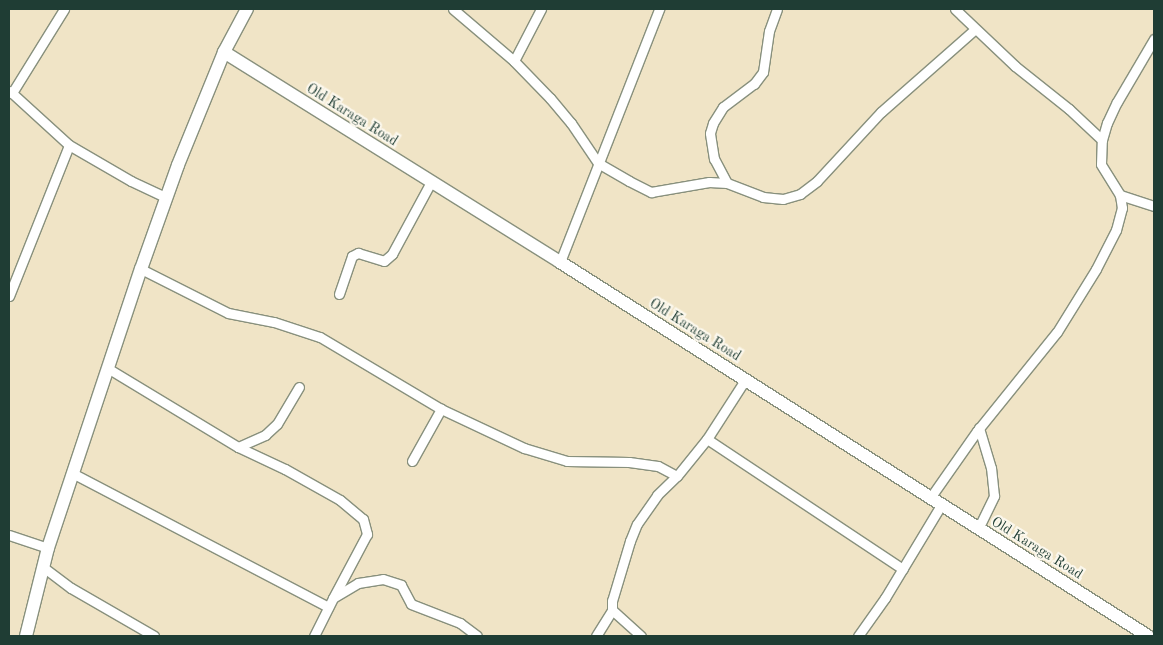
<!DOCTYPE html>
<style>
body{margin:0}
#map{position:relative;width:1163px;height:645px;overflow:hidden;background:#f0e4c6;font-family:"Old Standard TT",serif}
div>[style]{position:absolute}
.roads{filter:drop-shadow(1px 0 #88907d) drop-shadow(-1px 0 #88907d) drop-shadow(0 1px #88907d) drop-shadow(0 -1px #88907d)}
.street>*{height:9px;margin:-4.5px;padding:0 4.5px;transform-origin:4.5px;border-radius:4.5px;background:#fff}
.secondary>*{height:12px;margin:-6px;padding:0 6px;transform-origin:6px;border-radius:6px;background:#fff}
span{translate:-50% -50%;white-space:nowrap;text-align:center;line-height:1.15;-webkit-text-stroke:4.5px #fbf7ec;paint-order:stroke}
.street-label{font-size:14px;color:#1f3d34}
.frame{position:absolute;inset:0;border:10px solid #1f3d34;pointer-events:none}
</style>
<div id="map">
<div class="roads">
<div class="street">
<div style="left:453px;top:9px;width:80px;rotate:40.4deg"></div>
<div style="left:514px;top:61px;width:52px;rotate:45.8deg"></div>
<div style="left:550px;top:98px;width:33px;rotate:50deg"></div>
<div style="left:571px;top:123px;width:48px;rotate:56deg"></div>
<div style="left:598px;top:163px;width:36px;rotate:30deg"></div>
<div style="left:629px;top:181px;width:25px;rotate:27deg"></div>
<div style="left:651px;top:192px;width:59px;rotate:-9.8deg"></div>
<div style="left:709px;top:182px;width:18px;rotate:3deg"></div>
<div style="left:727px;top:183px;width:39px;rotate:21deg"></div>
<div style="left:763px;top:197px;width:20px;rotate:6deg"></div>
<div style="left:783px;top:199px;width:18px;rotate:-16deg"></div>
<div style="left:800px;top:194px;width:21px;rotate:-37deg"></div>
<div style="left:817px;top:181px;width:94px;rotate:-47.2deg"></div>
<div style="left:881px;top:112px;width:125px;rotate:-41.4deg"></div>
<div style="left:955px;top:9px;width:83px;rotate:43.5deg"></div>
<div style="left:1015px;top:66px;width:69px;rotate:38.5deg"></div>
<div style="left:1069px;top:109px;width:45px;rotate:43.2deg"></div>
<div style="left:514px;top:61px;width:59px;rotate:-62.6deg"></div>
<div style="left:9px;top:91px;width:4px;rotate:34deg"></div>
<div style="left:12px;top:93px;width:99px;rotate:-58.2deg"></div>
<div style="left:12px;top:93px;width:77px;rotate:42.4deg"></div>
<div style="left:727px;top:183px;width:27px;rotate:-118deg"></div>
<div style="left:714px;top:159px;width:26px;rotate:-99deg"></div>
<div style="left:710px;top:133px;width:10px;rotate:-73deg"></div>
<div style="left:713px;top:123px;width:19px;rotate:-58deg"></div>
<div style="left:723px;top:107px;width:39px;rotate:-37deg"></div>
<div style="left:754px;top:84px;width:15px;rotate:-53deg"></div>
<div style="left:763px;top:72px;width:41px;rotate:-81.7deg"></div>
<div style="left:769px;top:31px;width:23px;rotate:-70deg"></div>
<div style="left:1120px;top:195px;width:36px;rotate:18deg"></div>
<div style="left:560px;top:262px;width:272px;rotate:-68.6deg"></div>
<div style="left:141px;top:269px;width:97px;rotate:26.8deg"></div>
<div style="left:228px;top:313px;width:47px;rotate:11.1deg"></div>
<div style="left:274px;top:322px;width:48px;rotate:18.1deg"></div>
<div style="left:320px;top:337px;width:141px;rotate:30.8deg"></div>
<div style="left:441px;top:409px;width:92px;rotate:25.2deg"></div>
<div style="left:524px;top:448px;width:45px;rotate:16.8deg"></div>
<div style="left:567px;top:461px;width:62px;rotate:0.9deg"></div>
<div style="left:629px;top:462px;width:29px;rotate:8deg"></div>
<div style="left:658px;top:466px;width:21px;rotate:28deg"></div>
<div style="left:339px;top:294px;width:40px;rotate:-71.1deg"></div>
<div style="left:352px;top:256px;width:7px;rotate:-27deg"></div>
<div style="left:358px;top:253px;width:27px;rotate:17deg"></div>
<div style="left:384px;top:261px;width:11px;rotate:-41deg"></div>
<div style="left:392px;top:254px;width:82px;rotate:-61.6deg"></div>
<div style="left:9px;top:296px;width:162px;rotate:-68.3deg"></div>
<div style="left:69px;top:145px;width:72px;rotate:30.1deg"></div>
<div style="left:131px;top:181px;width:38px;rotate:25deg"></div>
<div style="left:109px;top:369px;width:151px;rotate:31.2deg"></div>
<div style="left:238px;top:447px;width:52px;rotate:25.1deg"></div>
<div style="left:285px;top:469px;width:63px;rotate:29.4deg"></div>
<div style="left:340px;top:500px;width:30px;rotate:40deg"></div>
<div style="left:363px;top:519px;width:16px;rotate:75deg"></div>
<div style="left:367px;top:534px;width:72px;rotate:118deg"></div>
<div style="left:707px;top:439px;width:235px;rotate:33.6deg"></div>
<div style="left:238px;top:447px;width:30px;rotate:-24deg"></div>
<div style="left:265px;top:435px;width:16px;rotate:-43deg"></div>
<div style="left:277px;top:424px;width:43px;rotate:-59.3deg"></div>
<div style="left:412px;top:461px;width:60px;rotate:-60.9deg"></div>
<div style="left:74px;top:474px;width:287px;rotate:27.6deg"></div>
<div style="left:930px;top:498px;width:82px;rotate:-55deg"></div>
<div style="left:977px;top:431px;width:127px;rotate:-51.1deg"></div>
<div style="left:1057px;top:332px;width:74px;rotate:-58.2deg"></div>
<div style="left:1096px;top:269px;width:44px;rotate:-62.9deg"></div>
<div style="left:1116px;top:230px;width:23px;rotate:-75deg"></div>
<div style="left:1122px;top:208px;width:13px;rotate:-99deg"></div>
<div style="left:1120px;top:195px;width:36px;rotate:-122deg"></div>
<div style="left:1101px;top:164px;width:24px;rotate:-88deg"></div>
<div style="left:1102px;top:140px;width:18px;rotate:-74deg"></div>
<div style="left:1107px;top:123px;width:23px;rotate:-65deg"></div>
<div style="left:1117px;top:102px;width:73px;rotate:-59.6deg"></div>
<div style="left:978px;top:529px;width:37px;rotate:-64deg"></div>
<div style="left:994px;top:496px;width:28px;rotate:-96deg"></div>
<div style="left:991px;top:468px;width:42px;rotate:-106.7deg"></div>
<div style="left:9px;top:535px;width:41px;rotate:18.4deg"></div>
<div style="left:43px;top:567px;width:35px;rotate:37deg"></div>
<div style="left:71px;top:588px;width:96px;rotate:30deg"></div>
<div style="left:314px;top:636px;width:42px;rotate:-63.4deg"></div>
<div style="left:333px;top:598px;width:29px;rotate:-31deg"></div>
<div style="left:358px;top:583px;width:25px;rotate:-9deg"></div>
<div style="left:383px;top:579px;width:19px;rotate:18deg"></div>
<div style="left:401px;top:585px;width:21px;rotate:62deg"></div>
<div style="left:411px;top:604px;width:53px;rotate:21.2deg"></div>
<div style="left:460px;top:623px;width:21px;rotate:37deg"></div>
<div style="left:596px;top:636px;width:31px;rotate:-58deg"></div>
<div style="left:641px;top:636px;width:39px;rotate:-138deg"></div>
<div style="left:612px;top:610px;width:9px;rotate:-90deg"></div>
<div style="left:612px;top:601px;width:63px;rotate:-73.3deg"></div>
<div style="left:630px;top:541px;width:18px;rotate:-68deg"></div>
<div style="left:637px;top:524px;width:35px;rotate:-55deg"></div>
<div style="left:657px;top:495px;width:28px;rotate:-44deg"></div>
<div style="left:677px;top:476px;width:48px;rotate:-51deg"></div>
<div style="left:707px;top:439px;width:70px;rotate:-57.2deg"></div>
<div style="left:858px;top:636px;width:47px;rotate:-54.6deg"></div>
<div style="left:885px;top:598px;width:109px;rotate:-58.9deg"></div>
</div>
<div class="secondary">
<div style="left:224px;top:52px;width:396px;rotate:32deg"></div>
<div style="left:560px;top:262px;width:697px;rotate:32.46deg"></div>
<div style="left:26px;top:636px;width:91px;rotate:-76deg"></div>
<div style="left:48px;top:548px;width:294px;rotate:-71.6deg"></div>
<div style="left:141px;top:269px;width:110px;rotate:-70.4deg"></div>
<div style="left:178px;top:165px;width:122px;rotate:-67.8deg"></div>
<div style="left:224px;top:52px;width:49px;rotate:-61.9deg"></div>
</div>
</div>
<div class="street-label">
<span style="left:352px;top:115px;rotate:32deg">Old Karaga Road</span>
<span style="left:695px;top:330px;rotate:32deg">Old Karaga Road</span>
<span style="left:1037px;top:548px;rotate:32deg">Old Karaga Road</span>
</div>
<div class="frame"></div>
</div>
